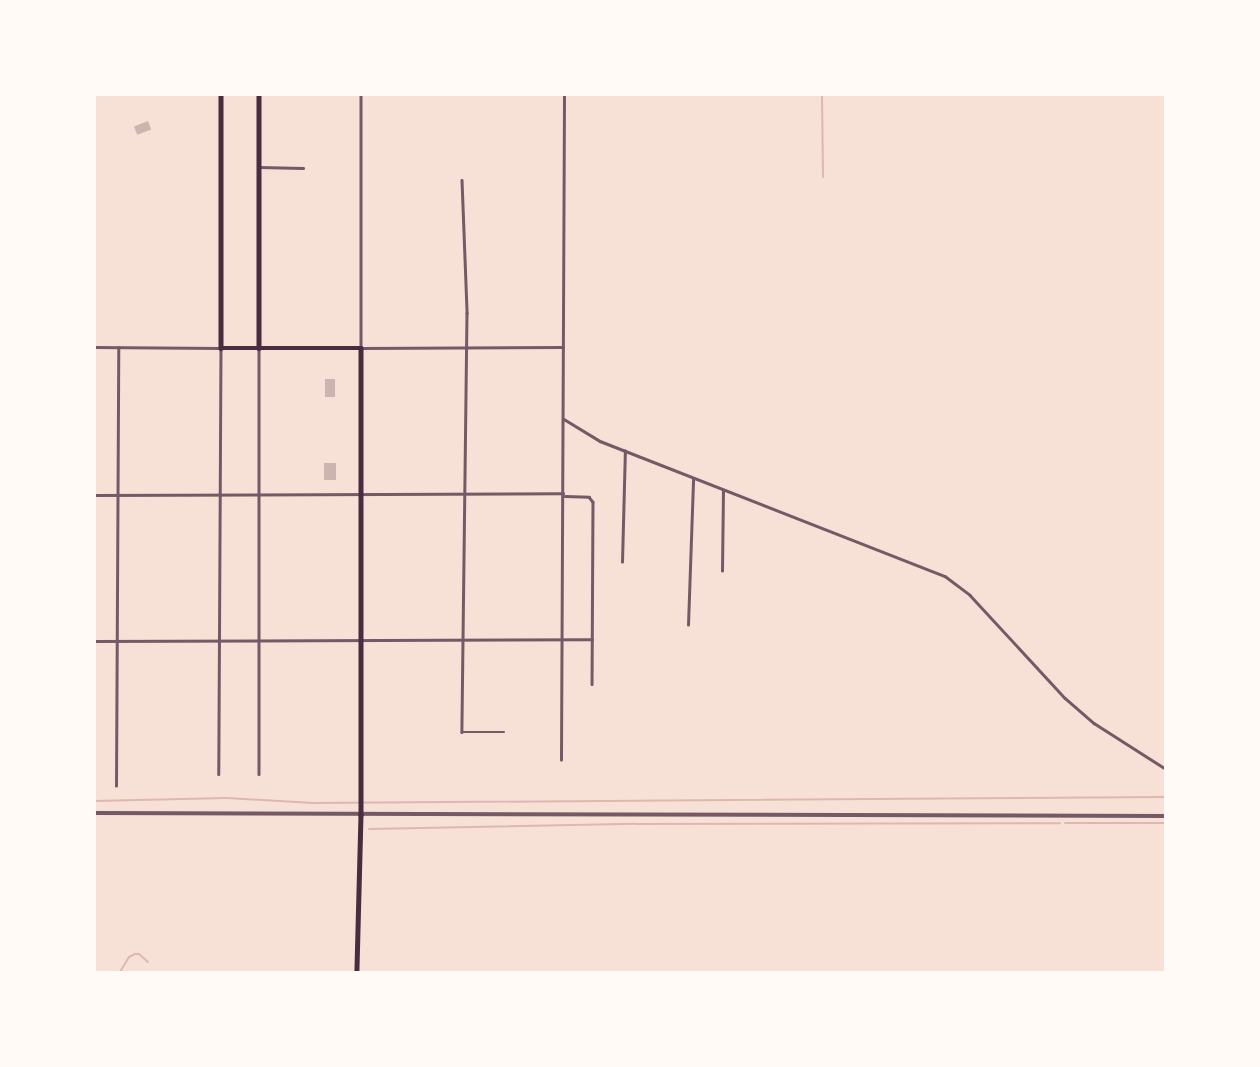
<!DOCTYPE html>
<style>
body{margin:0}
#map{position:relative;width:1260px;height:1067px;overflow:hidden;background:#f7e1d7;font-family:"PT Sans",sans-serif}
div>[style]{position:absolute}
.stream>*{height:2px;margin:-1px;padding:0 1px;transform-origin:1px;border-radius:1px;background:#dcb8b0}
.building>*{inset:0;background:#ccb4b1;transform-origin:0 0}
.minor>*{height:2.5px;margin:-1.25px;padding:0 1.25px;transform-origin:1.25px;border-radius:1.25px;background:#755966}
.tertiary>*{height:3.5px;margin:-1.75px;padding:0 1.75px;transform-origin:1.75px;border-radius:1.75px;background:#755966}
.secondary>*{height:4.5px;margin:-2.25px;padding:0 2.25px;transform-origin:2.25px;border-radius:2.25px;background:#4a2c40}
span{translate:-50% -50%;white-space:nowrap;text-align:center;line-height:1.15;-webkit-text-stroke:7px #fffaf5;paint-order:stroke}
.frame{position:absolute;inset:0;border:96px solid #fffaf5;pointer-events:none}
</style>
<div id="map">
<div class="stream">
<div style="left:822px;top:94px;width:83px;rotate:89.3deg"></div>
<div style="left:94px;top:801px;width:133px;rotate:-1.3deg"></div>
<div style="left:227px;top:798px;width:86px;rotate:3.3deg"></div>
<div style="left:313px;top:803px;width:853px;rotate:-0.4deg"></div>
<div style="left:1065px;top:823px;width:101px"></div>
<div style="left:369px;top:829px;width:267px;rotate:-1.1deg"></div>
<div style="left:636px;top:824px;width:424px;rotate:-0.1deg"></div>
<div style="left:120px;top:972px;width:17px;rotate:-59deg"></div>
<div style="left:129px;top:957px;width:7px;rotate:-27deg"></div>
<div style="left:135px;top:954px;width:4px"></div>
<div style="left:139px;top:954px;width:12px;rotate:42deg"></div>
</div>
<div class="building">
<div style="left:148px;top:121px;width:9px;height:15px;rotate:69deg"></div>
<div style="left:325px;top:379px;width:10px;height:18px"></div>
<div style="left:324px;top:463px;width:12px;height:17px"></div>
</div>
<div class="minor">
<div style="left:361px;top:94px;width:254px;rotate:90deg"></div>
<div style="left:361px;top:348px;width:202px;rotate:-0.3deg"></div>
<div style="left:259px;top:167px;width:44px;rotate:1.3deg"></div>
<div style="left:462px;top:180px;width:133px;rotate:87.8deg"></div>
<div style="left:467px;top:313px;width:419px;rotate:90.7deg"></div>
<div style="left:462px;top:732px;width:42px"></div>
<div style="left:94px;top:347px;width:127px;rotate:0.5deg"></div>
<div style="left:221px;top:348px;width:426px;rotate:90.3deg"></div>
<div style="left:259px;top:348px;width:426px;rotate:90deg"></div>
<div style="left:564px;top:419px;width:42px;rotate:31.4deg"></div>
<div style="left:600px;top:441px;width:370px;rotate:21.4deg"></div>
<div style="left:945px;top:576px;width:31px;rotate:37deg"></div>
<div style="left:970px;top:595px;width:140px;rotate:47.3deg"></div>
<div style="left:1065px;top:698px;width:38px;rotate:41deg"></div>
<div style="left:1094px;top:723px;width:85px;rotate:32.6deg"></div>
<div style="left:94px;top:495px;width:469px;rotate:-0.2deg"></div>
<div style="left:565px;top:496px;width:24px;rotate:2deg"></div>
<div style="left:589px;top:497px;width:6px;rotate:51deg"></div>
<div style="left:593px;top:502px;width:182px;rotate:90.3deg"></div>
<div style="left:622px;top:562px;width:111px;rotate:-88.5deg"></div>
<div style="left:722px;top:571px;width:80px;rotate:-89.3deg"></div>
<div style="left:688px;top:625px;width:146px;rotate:-88deg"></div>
<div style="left:94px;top:641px;width:498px;rotate:-0.2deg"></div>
<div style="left:561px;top:760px;width:666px;rotate:-89.74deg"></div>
<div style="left:116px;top:786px;width:438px;rotate:-89.7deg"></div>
</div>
<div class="tertiary">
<div style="left:94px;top:813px;width:1072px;rotate:0.16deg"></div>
</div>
<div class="secondary">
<div style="left:221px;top:94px;width:254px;rotate:90deg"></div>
<div style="left:221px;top:348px;width:140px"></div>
<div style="left:361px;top:348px;width:467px;rotate:90deg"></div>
<div style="left:361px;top:815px;width:157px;rotate:91.5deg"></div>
<div style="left:259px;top:94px;width:254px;rotate:90deg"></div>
</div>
<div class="frame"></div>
</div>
